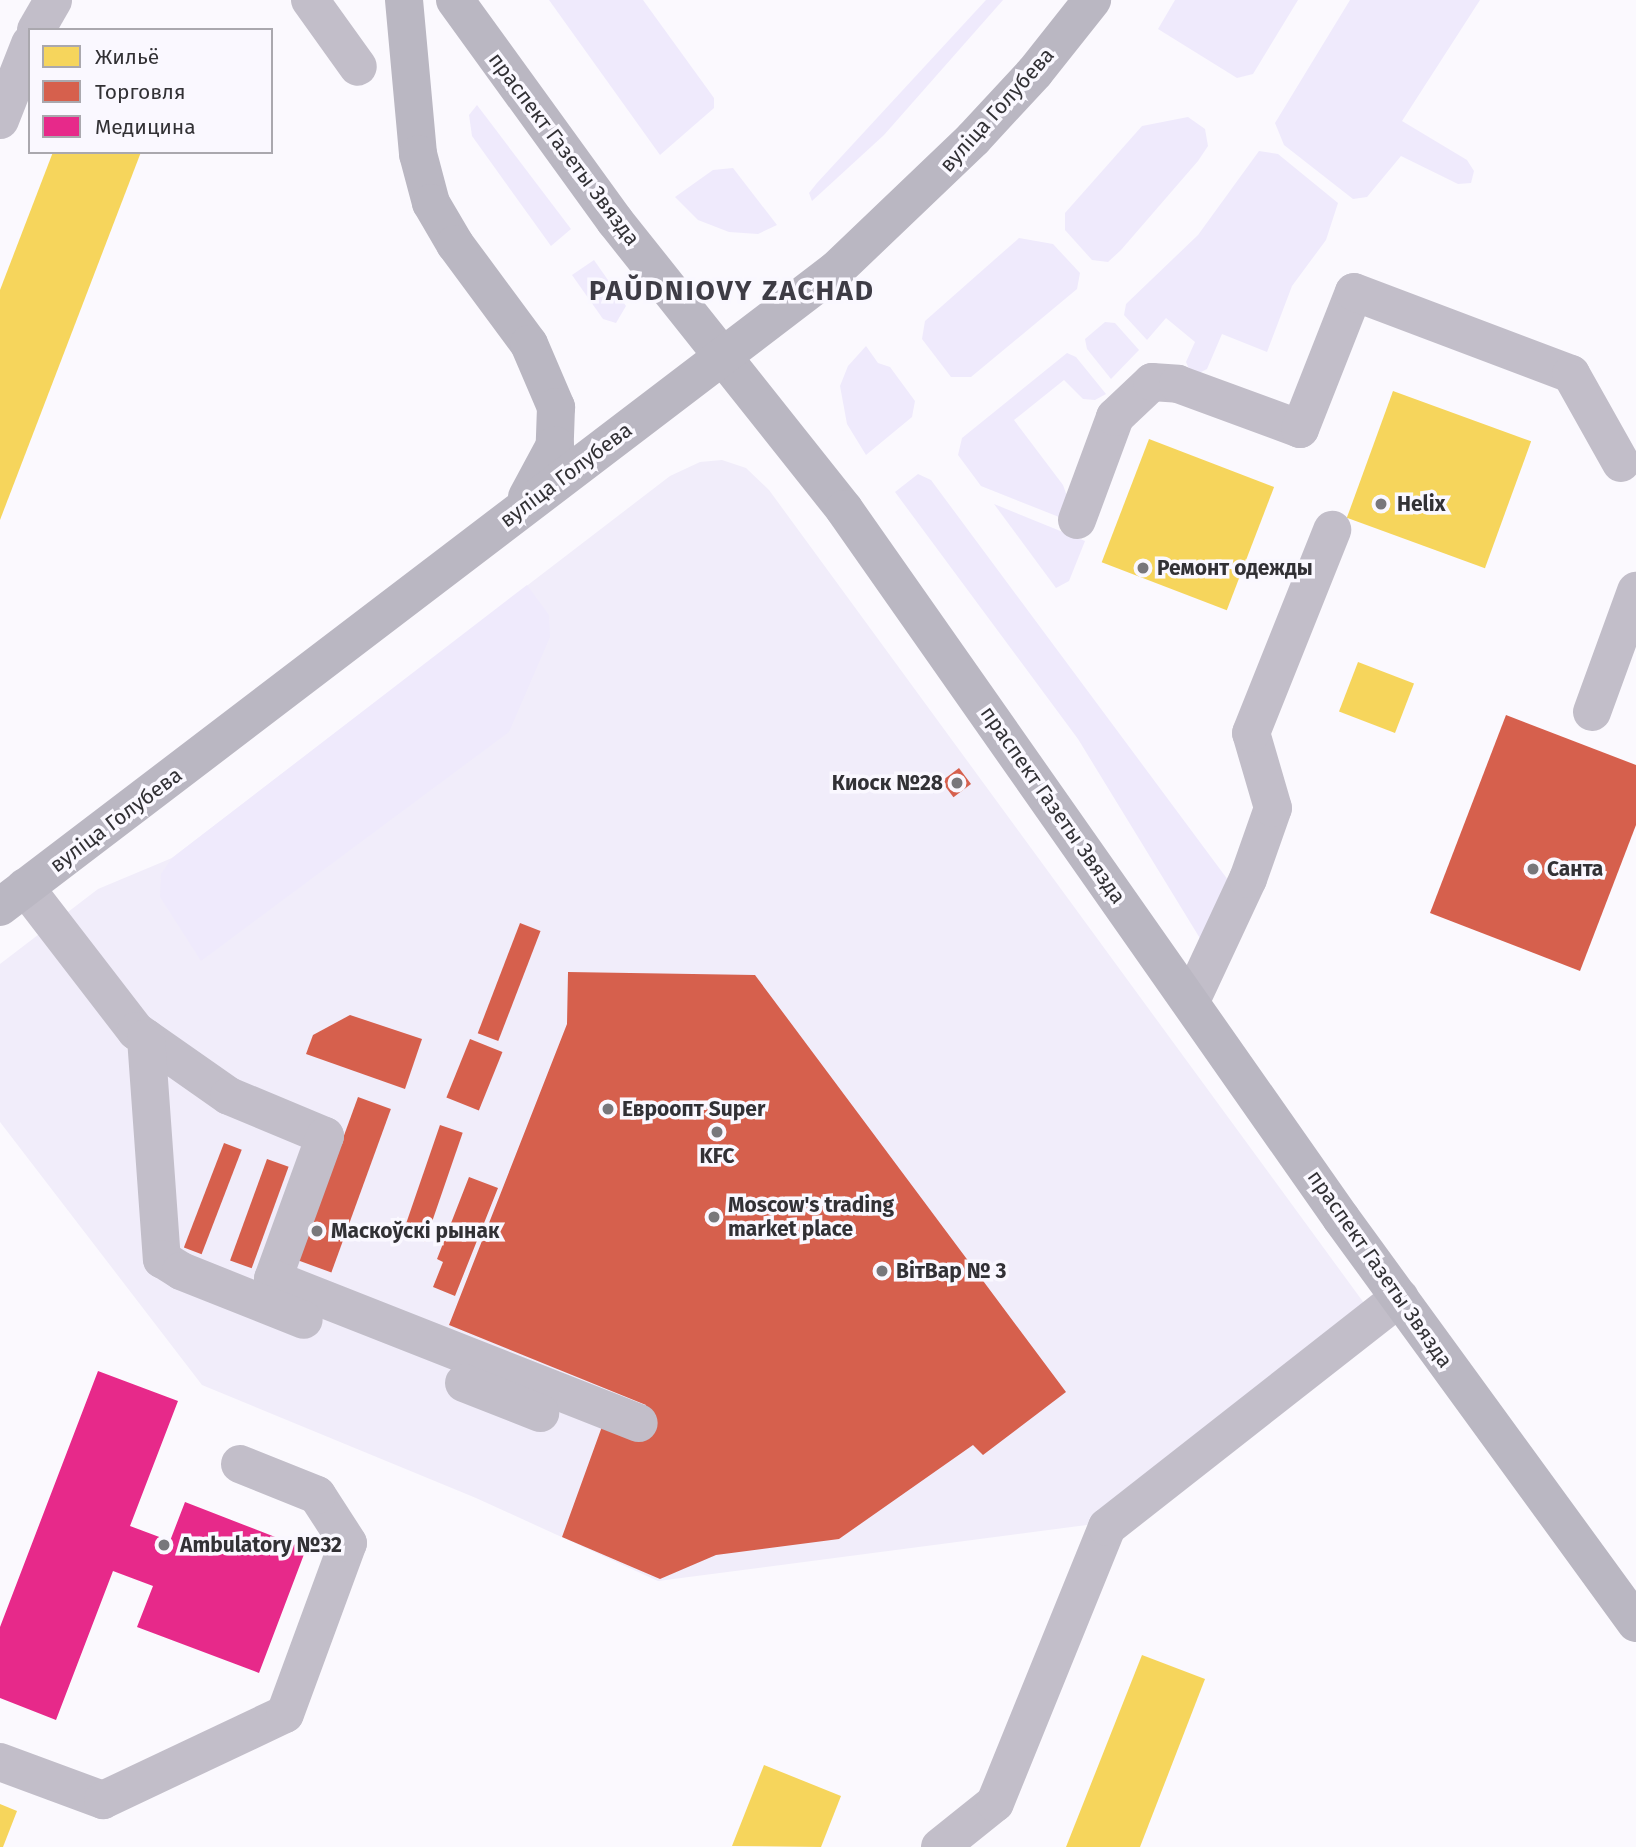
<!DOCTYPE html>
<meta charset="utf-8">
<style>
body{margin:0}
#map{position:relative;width:1636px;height:1847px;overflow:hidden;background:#fbf9fe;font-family:"Fira Sans",sans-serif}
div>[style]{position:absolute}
.built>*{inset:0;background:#f1edfa}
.green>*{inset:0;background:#efeafc}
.homes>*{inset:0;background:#f6d55c;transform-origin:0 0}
.shops>*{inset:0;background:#d6604d;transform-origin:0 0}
.health>*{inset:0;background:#e7298a}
.minor>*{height:38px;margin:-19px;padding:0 19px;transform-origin:19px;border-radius:19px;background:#c2bec9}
.major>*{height:38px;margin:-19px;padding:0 19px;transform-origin:19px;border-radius:19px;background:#bab7c2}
.dots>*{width:19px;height:19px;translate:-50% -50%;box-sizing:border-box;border:4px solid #faf8ff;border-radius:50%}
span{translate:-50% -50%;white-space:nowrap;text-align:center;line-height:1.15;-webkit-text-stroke:7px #faf8ff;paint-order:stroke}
.street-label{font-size:21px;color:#323135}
.poi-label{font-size:21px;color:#323135;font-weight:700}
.left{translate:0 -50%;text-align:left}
.right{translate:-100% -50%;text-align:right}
.district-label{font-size:28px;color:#3e3c45;font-weight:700;letter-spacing:2px}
.legend{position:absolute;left:28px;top:28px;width:245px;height:126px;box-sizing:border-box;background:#faf8ff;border:2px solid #aaa8ae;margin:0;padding:9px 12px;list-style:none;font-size:21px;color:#323135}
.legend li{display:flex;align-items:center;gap:14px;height:35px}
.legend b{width:35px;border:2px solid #aaa8ae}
</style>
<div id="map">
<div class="built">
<div style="clip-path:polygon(722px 460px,746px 468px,769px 490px,1372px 1314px,1102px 1523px,658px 1581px,476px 1498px,202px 1385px,0 1122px,0 964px,98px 889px,172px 858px,670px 476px,700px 462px)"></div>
</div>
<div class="green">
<div style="clip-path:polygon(549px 0,643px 0,714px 98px,714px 108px,660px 155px)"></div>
<div style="clip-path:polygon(986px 0,1003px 0,884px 135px,812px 201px,809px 193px,817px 183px)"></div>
<div style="clip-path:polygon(1175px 0,1298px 0,1253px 74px,1237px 78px,1158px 29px)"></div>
<div style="clip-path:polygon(1350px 0,1480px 0,1402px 121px,1467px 160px,1474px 171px,1471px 183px,1458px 184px,1401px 156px,1367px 197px,1353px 199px,1284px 145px,1275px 123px)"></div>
<div style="clip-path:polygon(477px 105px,571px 229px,551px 246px,472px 136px,469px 115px)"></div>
<div style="clip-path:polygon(1188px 117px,1205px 129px,1208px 146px,1198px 161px,1121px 250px,1108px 262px,1092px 260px,1065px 230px,1065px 213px,1142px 126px)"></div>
<div style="clip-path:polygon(1259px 151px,1278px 154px,1338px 203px,1326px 240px,1292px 286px,1267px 352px,1222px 334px,1207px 369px,1199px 373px,1189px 369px,1186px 362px,1195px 342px,1166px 318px,1147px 340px,1124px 315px,1126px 304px,1198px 235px)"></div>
<div style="clip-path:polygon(733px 168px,777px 225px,758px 234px,729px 232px,698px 220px,675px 197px,713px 170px)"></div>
<div style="clip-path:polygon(1019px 238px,1053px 244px,1080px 273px,1077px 289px,971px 377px,951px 377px,922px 339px,925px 321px)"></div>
<div style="clip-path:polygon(594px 260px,626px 306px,616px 323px,603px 319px,572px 275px)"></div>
<div style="clip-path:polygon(1105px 322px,1115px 323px,1139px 350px,1111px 379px,1087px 349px,1085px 339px)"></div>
<div style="clip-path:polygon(866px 346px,878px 363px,890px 367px,915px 401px,912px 417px,866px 455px,847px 424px,840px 386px,848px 366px)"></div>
<div style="clip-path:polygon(1067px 353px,1076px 357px,1106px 394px,1095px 400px,1083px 399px,1064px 380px,1014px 420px,1063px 485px,1067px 496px,1064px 519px,981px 486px,958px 455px,962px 438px)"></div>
<div style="clip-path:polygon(918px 474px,931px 480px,1231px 884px,1201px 940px,1078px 739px,895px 492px)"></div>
<div style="clip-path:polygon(994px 504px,1085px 541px,1069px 581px,1056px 588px)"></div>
<div style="clip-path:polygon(527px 585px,549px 615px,550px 637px,509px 732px,201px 961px,160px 897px,161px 874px,172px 858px)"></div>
</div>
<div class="homes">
<div style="clip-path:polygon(53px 152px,141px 152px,0 520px,0 290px)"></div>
<div style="left:1393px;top:391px;width:147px;height:135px;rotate:20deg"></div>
<div style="left:1149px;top:439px;width:134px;height:132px;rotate:21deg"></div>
<div style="left:1358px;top:662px;width:60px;height:53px;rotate:21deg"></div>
<div style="clip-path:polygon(1142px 1655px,1205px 1679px,1140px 1847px,1066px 1847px)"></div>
<div style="clip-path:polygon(764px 1765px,841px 1796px,821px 1847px,732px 1846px)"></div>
<div style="clip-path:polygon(0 1804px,17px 1811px,3px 1847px,0 1847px)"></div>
</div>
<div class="shops">
<div style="clip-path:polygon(1506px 715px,1636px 765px,1636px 825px,1580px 971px,1430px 913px)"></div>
<div style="left:959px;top:768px;width:20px;height:22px;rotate:53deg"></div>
<div style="left:520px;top:923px;width:22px;height:118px;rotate:21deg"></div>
<div style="clip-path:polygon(568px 972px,755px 975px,1066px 1392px,983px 1455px,973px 1445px,839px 1539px,716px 1555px,660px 1579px,562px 1537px,604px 1421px,636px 1433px,646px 1405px,449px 1325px,567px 1024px)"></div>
<div style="clip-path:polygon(350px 1015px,422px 1039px,405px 1089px,306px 1054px,313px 1035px)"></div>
<div style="left:470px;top:1039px;width:35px;height:63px;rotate:22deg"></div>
<div style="left:358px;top:1097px;width:35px;height:174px;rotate:20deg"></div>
<div style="left:440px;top:1125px;width:24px;height:115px;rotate:19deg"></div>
<div style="left:224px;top:1143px;width:19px;height:112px;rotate:21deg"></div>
<div style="left:267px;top:1159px;width:23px;height:108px;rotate:20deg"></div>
<div style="clip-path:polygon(469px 1177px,498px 1188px,455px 1296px,433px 1287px,443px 1262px,437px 1259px)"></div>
</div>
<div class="health">
<div style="clip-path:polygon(98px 1371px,178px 1401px,130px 1526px,170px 1541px,185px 1502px,306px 1549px,259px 1673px,137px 1627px,153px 1586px,113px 1571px,56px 1720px,0 1698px,0 1627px)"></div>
</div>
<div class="minor">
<div style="left:310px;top:0;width:82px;rotate:54.4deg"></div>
<div style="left:36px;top:30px;width:34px;rotate:-60deg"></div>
<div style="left:0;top:120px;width:82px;rotate:-68.5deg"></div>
<div style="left:1077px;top:520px;width:110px;rotate:-69.7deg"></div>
<div style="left:1115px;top:417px;width:51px;rotate:-43.4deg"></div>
<div style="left:1152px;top:382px;width:26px;rotate:4deg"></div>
<div style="left:1178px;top:384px;width:130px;rotate:20.2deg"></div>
<div style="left:1300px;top:429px;width:147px;rotate:-68.5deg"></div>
<div style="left:1354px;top:292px;width:232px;rotate:20.7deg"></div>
<div style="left:1571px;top:374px;width:102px;rotate:60.7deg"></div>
<div style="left:1592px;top:712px;width:129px;rotate:-70deg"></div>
<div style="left:25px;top:887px;width:182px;rotate:52.4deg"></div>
<div style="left:136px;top:1031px;width:113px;rotate:35deg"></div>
<div style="left:229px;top:1096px;width:104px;rotate:22.6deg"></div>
<div style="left:325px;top:1136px;width:152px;rotate:110deg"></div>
<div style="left:273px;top:1279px;width:393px;rotate:21.5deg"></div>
<div style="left:1191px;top:1001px;width:135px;rotate:-65deg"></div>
<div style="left:1248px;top:879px;width:75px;rotate:-70.6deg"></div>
<div style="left:1273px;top:808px;width:78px;rotate:-106.3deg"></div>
<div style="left:1251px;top:733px;width:219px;rotate:-68.2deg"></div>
<div style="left:146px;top:1038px;width:222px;rotate:85.9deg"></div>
<div style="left:162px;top:1259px;width:22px;rotate:32deg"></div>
<div style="left:181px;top:1271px;width:132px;rotate:21.7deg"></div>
<div style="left:464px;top:1383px;width:82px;rotate:21.5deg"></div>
<div style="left:0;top:1762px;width:110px;rotate:20.3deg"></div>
<div style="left:103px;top:1800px;width:201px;rotate:-25.3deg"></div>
<div style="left:285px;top:1714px;width:182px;rotate:-69.8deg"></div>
<div style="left:348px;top:1543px;width:57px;rotate:-122.9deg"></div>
<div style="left:317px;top:1495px;width:83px;rotate:-158.1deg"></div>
<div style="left:940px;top:1847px;width:70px;rotate:-38.7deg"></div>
<div style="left:995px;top:1803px;width:298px;rotate:-67.9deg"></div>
<div style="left:1107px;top:1527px;width:372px;rotate:-38.1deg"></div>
</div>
<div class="major">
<div style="left:404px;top:0;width:155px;rotate:84.8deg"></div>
<div style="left:418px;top:154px;width:51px;rotate:75.1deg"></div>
<div style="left:431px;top:203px;width:48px;rotate:59.7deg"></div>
<div style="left:455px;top:244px;width:124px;rotate:53.5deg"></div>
<div style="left:529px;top:344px;width:69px;rotate:66.8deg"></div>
<div style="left:556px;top:407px;width:38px;rotate:92deg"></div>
<div style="left:555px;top:445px;width:59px;rotate:118.3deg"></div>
<div style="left:455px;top:0;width:273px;rotate:54.1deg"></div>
<div style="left:615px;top:221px;width:368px;rotate:51.5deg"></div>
<div style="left:844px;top:509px;width:866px;rotate:54.97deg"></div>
<div style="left:1341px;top:1218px;width:501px;rotate:53.93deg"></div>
<div style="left:0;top:907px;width:1051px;rotate:-37.31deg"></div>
<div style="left:836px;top:270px;width:190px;rotate:-43.7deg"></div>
<div style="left:973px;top:139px;width:91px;rotate:-47.2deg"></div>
<div style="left:1035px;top:72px;width:92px;rotate:-51.6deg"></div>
</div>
<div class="dots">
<div style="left:1381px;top:504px;background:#78777b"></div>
<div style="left:1143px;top:568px;background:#78777b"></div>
<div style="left:957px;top:783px;background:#78777b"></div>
<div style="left:1533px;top:869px;background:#78777b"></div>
<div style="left:608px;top:1109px;background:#78777b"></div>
<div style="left:717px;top:1132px;background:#78777b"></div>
<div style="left:714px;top:1217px;background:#78777b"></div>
<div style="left:317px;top:1231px;background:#78777b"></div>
<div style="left:882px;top:1271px;background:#78777b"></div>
<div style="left:164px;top:1545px;background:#78777b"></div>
</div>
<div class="street-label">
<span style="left:997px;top:110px;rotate:-48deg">вуліца Голубева</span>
<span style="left:564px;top:149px;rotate:53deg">праспект Газеты Звязда</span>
<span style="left:566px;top:475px;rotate:-37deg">вуліца Голубева</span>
<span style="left:1053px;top:805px;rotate:55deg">праспект Газеты Звязда</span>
<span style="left:116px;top:820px;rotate:-37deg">вуліца Голубева</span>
<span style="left:1380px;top:1269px;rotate:55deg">праспект Газеты Звязда</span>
</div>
<div class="poi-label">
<span class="left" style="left:1397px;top:504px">Helix</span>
<span class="left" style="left:1157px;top:568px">Ремонт одежды</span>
<span class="right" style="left:943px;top:783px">Киоск №28</span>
<span class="left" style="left:1547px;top:869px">Санта</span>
<span class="left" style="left:622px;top:1109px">Евроопт Super</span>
<span style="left:717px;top:1156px">KFC</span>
<span class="left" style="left:728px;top:1217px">Moscow's trading<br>market place</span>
<span class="left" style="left:331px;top:1231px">Маскоўскі рынак</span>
<span class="left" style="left:896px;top:1271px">ВітВар № 3</span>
<span class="left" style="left:180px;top:1545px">Ambulatory №32</span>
</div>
<div class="district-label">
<span style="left:732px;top:291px">PAŬDNIOVY ZACHAD</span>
</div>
<ul class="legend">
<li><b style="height:19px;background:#f6d55c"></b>Жильё</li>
<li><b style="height:19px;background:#d6604d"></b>Торговля</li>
<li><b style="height:19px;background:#e7298a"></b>Медицина</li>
</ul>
</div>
